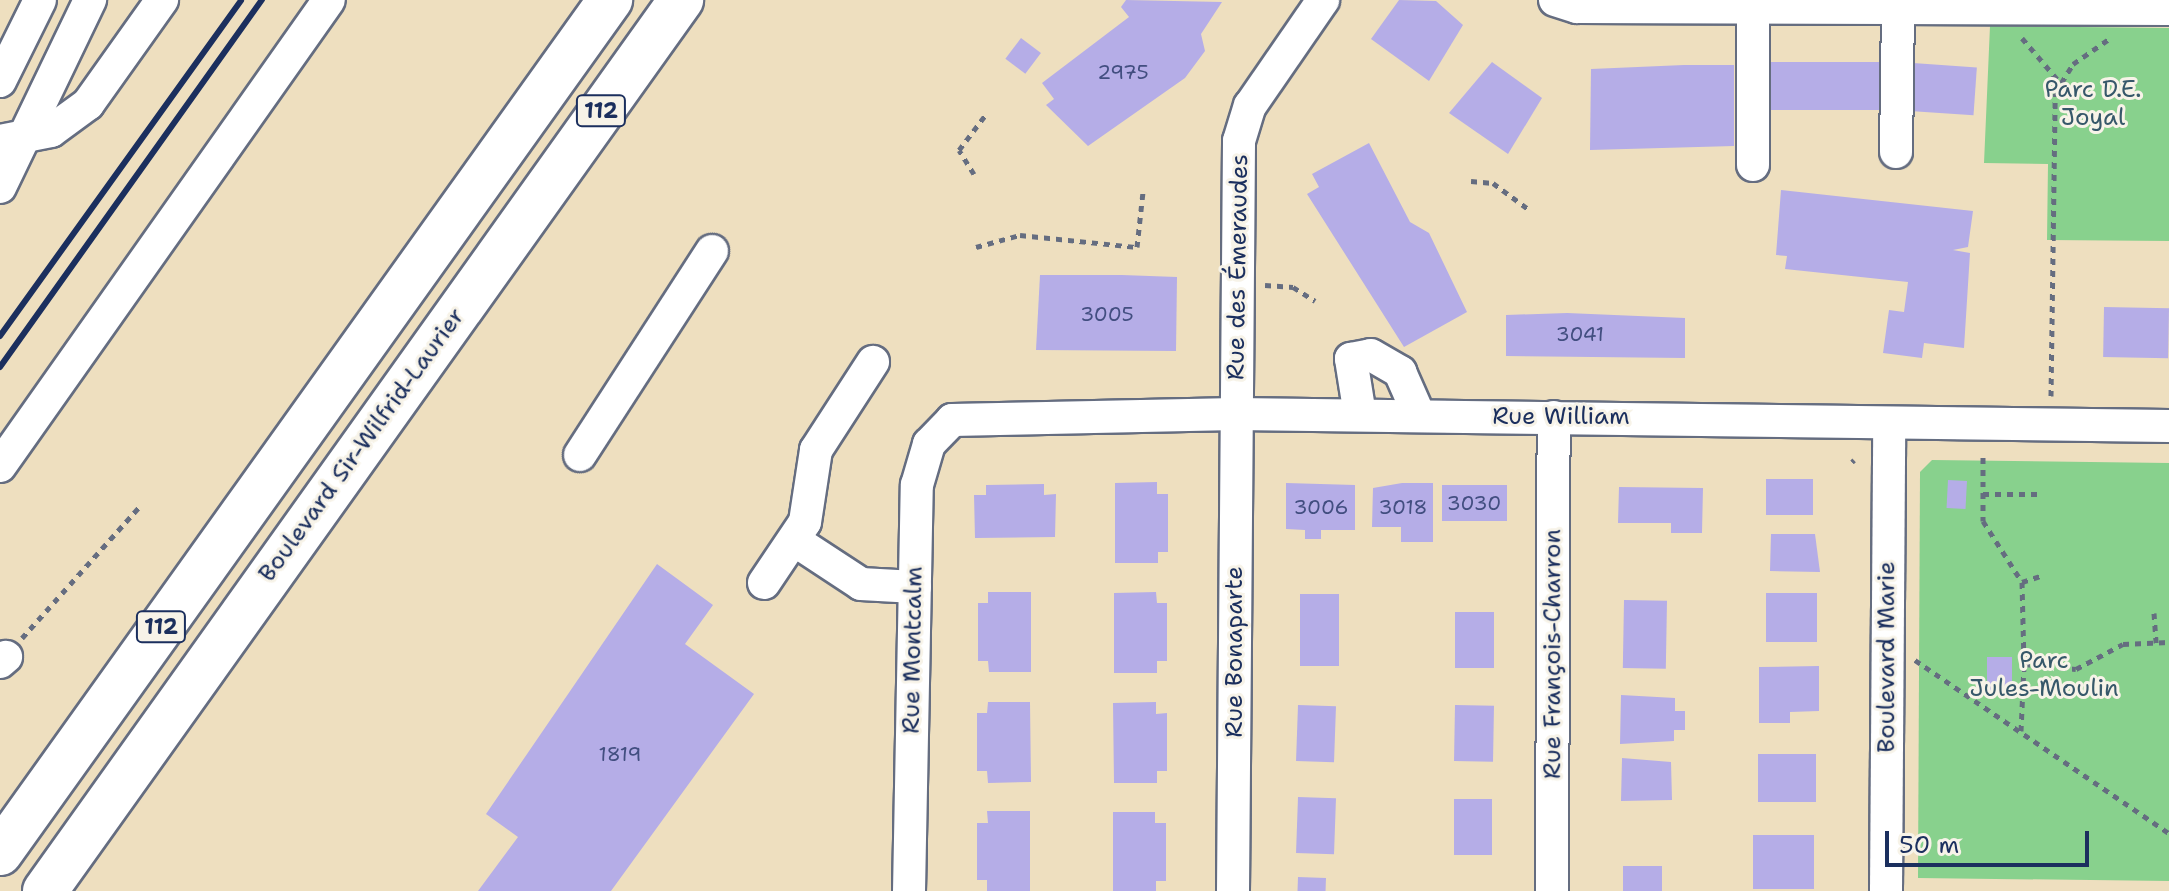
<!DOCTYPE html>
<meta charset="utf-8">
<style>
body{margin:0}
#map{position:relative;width:2169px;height:891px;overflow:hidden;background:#eedfbf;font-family:"Shantell Sans",sans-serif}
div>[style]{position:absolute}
.green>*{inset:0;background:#88d18d}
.building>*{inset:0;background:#b5ade7;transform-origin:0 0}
.path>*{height:5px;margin-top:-2.5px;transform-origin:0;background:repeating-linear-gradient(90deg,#656d80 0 6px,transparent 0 12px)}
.roads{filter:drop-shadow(2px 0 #656d80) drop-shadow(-2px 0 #656d80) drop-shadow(0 2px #656d80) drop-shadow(0 -2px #656d80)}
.minor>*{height:32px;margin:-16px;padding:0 16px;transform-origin:16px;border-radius:16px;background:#fff}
.highway>*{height:44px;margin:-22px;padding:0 22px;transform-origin:22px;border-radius:22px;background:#fff}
.rail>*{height:6px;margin:-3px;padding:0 3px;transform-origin:3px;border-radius:3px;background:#1b2f5e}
span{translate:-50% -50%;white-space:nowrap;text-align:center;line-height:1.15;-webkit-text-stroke:6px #f7f3e8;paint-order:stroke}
.number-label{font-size:20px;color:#424e80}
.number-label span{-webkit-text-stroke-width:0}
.shield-label span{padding:2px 6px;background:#f7f3e8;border:2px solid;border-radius:6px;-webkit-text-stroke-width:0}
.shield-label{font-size:22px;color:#1b2f5e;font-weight:700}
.park-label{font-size:24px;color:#36586a}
.street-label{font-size:24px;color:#1b2f5e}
.scale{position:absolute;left:1885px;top:831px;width:204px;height:36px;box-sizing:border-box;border:4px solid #1b2f5e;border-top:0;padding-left:10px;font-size:24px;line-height:28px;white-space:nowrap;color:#1b2f5e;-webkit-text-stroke:6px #f7f3e8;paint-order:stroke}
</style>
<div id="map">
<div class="green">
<div style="clip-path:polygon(1990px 26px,2169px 28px,2169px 241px,2047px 240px,2048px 164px,1984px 163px)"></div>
<div style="clip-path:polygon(1932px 460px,2169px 463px,2169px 881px,1918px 878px,1920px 472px)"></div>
</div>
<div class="building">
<div style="clip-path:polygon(1126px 0,1222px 2px,1201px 34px,1205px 51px,1185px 78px,1088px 146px,1046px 105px,1054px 99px,1042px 83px,1129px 17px,1121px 7px)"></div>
<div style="clip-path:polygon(1399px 0,1436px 1px,1463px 25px,1429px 81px,1371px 39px)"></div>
<div style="left:1021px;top:38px;width:25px;height:26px;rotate:37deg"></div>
<div style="clip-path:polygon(1492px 62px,1542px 98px,1508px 154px,1449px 113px)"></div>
<div style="left:1758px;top:62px;width:124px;height:48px"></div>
<div style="left:1913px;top:63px;width:64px;height:48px;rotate:4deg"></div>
<div style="clip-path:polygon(1684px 65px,1734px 65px,1734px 146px,1590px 150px,1591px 69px)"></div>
<div style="clip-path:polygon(1369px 143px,1410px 222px,1429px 233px,1467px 312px,1404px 347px,1307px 194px,1319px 187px,1312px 174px)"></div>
<div style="clip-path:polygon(1781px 190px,1973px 211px,1968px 247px,1953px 250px,1970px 253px,1964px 348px,1924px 343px,1922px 358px,1883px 353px,1889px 310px,1904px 312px,1908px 282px,1785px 269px,1787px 256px,1776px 255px)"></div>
<div style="clip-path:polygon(1122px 275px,1177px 277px,1176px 351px,1036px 350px,1040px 275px)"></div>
<div style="left:2104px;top:307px;width:65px;height:50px;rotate:1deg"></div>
<div style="clip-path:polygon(1567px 313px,1685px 318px,1685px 358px,1506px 356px,1506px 315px)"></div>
<div style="left:1766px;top:479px;width:47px;height:36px"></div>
<div style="left:1948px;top:480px;width:19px;height:28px;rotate:3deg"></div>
<div style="clip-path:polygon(1157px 482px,1157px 494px,1168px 494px,1168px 552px,1158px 552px,1158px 563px,1115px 563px,1115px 483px)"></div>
<div style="clip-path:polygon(1286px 483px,1355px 485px,1355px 530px,1321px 530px,1321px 539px,1305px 539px,1305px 530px,1286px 529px)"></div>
<div style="clip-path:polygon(1402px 483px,1433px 483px,1433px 542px,1401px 542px,1401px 527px,1372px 527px,1373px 488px)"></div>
<div style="clip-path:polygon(1044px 484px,1044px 495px,1056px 494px,1055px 537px,975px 538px,974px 495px,986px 495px,986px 485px)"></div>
<div style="left:1442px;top:485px;width:65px;height:36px"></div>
<div style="clip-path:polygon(1619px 487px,1703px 488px,1702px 533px,1671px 533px,1671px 523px,1618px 523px)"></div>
<div style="clip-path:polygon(1771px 534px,1815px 534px,1820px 572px,1770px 571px)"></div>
<div style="clip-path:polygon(657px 564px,713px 605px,685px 644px,754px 694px,611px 891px,478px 891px,518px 837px,486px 814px)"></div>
<div style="clip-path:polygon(988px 592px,1031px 592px,1031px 672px,989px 672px,988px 661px,978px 661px,978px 603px,988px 603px)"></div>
<div style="clip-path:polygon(1156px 592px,1157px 603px,1167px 603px,1167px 661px,1157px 661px,1157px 673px,1114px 673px,1114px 593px)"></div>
<div style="left:1817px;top:593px;width:49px;height:51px;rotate:90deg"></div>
<div style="left:1300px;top:594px;width:39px;height:72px"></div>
<div style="left:1624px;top:600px;width:43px;height:68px;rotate:1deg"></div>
<div style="left:1455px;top:612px;width:39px;height:56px"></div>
<div style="left:2012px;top:657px;width:37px;height:25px;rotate:90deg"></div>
<div style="clip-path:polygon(1819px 666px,1819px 711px,1790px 712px,1790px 723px,1759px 723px,1759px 667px)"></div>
<div style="clip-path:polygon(1621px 695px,1675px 698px,1675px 711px,1685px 711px,1685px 730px,1674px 730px,1674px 741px,1620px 744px)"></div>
<div style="clip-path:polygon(988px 702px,1030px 702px,1031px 782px,988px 783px,987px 771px,977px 771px,977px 713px,987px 713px)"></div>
<div style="clip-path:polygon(1156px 702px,1156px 714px,1167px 713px,1167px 771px,1157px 771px,1157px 783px,1114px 783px,1113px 703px)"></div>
<div style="left:1298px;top:705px;width:38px;height:56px;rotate:2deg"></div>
<div style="left:1455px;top:705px;width:39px;height:56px;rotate:1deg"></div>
<div style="left:1758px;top:754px;width:58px;height:48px"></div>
<div style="clip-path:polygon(1622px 758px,1671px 762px,1672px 800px,1621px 801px)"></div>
<div style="left:1298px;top:797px;width:38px;height:56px;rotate:2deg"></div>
<div style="left:1454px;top:799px;width:38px;height:56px"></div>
<div style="clip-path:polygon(987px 811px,1030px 811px,1030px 891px,987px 891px,987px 880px,977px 880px,977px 823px,988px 823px)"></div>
<div style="clip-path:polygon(1113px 812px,1155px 812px,1155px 823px,1166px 823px,1166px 881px,1156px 881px,1156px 891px,1113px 891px)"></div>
<div style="left:1753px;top:835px;width:61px;height:54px"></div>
<div style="left:1623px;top:866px;width:39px;height:25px"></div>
<div style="left:1298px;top:877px;width:28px;height:14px;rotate:2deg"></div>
</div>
<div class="path">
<div style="left:2022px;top:38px;width:55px;rotate:49.4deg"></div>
<div style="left:974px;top:174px;width:28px;rotate:-122deg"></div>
<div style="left:959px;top:150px;width:46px;rotate:-52.9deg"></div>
<div style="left:1471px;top:181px;width:22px;rotate:5deg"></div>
<div style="left:1493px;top:183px;width:47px;rotate:36.4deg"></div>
<div style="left:976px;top:247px;width:46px;rotate:-15.3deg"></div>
<div style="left:1020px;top:235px;width:118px;rotate:5.9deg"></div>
<div style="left:1137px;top:247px;width:55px;rotate:-83.8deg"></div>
<div style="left:1265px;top:285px;width:28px;rotate:4deg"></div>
<div style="left:1293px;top:287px;width:26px;rotate:32deg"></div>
<div style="left:2051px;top:396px;width:303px;rotate:-89.2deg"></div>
<div style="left:2055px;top:93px;width:34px;rotate:-58deg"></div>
<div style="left:2073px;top:64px;width:44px;rotate:-34.8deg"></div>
<div style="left:1983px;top:457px;width:64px;rotate:90deg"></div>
<div style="left:1983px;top:521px;width:72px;rotate:57.4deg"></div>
<div style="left:2022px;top:582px;width:82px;rotate:88.6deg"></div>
<div style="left:1852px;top:462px;width:3px;rotate:-45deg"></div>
<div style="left:1983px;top:494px;width:60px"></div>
<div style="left:2022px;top:582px;width:22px;rotate:-18deg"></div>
<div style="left:2154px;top:613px;width:30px;rotate:86deg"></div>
<div style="left:22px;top:638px;width:177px;rotate:-48.2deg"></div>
<div style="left:1915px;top:660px;width:307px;rotate:34.3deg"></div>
<div style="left:2021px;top:731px;width:67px;rotate:-87.4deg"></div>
<div style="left:2024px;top:664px;width:52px;rotate:5.5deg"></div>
<div style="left:2076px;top:669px;width:53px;rotate:-28deg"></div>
<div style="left:2123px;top:644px;width:46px;rotate:-2.5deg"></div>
</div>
<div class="roads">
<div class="minor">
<div style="left:1555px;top:0;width:23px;rotate:18deg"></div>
<div style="left:1577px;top:7px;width:592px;rotate:0.19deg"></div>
<div style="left:0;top:81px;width:90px;rotate:-63.7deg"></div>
<div style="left:0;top:141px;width:52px;rotate:-11.1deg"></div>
<div style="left:51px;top:131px;width:46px;rotate:-36.1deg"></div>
<div style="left:88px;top:104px;width:128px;rotate:-54.6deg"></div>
<div style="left:1896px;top:152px;width:144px;rotate:-89.2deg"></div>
<div style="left:1753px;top:165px;width:160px;rotate:-90deg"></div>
<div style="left:0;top:187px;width:208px;rotate:-64.3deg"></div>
<div style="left:1360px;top:415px;width:57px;rotate:-99.1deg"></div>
<div style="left:1351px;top:359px;width:20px;rotate:-11deg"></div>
<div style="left:1371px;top:355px;width:34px;rotate:30deg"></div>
<div style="left:1400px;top:372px;width:47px;rotate:66.2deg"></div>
<div style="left:580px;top:455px;width:243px;rotate:-57.1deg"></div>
<div style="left:0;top:466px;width:570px;rotate:-54.78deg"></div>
<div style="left:794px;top:540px;width:80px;rotate:33.3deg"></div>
<div style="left:861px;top:584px;width:54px;rotate:3.2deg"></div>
<div style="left:764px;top:583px;width:73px;rotate:-56.1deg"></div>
<div style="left:805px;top:522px;width:73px;rotate:-81.3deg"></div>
<div style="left:816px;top:450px;width:105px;rotate:-57.1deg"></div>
<div style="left:0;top:662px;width:8px;rotate:-40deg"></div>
<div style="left:909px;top:891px;width:406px;rotate:-88.9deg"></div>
<div style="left:917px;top:485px;width:43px;rotate:-73.7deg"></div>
<div style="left:929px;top:444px;width:33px;rotate:-46deg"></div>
<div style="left:952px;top:420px;width:284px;rotate:-1.2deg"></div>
<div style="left:1236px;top:414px;width:933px;rotate:0.74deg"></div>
<div style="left:1233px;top:891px;width:750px;rotate:-89.54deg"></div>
<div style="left:1239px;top:141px;width:37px;rotate:-73deg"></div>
<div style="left:1250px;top:106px;width:129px;rotate:-55.4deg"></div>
<div style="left:1552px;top:891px;width:474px;rotate:-89.8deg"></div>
<div style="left:1886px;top:891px;width:467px;rotate:-89.6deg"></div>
</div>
<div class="highway">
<div style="left:0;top:853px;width:1049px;rotate:-54.43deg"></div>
<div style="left:45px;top:891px;width:1095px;rotate:-54.48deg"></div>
</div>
</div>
<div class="rail">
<div style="left:0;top:336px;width:413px;rotate:-54.3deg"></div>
<div style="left:0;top:367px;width:451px;rotate:-54.5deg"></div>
</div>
<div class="number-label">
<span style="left:1123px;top:72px">2975</span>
<span style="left:1107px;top:314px">3005</span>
<span style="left:1580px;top:334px">3041</span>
<span style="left:1474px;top:503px">3030</span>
<span style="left:1321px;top:507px">3006</span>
<span style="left:1403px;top:507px">3018</span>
<span style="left:620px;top:754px">1819</span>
</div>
<div class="shield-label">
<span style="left:601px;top:111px">112</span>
<span style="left:161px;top:627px">112</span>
</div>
<div class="park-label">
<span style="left:2093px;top:104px">Parc D.E.<br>Joyal</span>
<span style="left:2044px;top:675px">Parc<br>Jules-Moulin</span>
</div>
<div class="street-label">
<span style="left:1238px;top:267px;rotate:-89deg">Rue des Émeraudes</span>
<span style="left:1561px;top:417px">Rue William</span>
<span style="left:362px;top:445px;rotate:-54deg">Boulevard Sir-Wilfrid-Laurier</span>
<span style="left:913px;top:650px;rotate:-89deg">Rue Montcalm</span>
<span style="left:1235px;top:652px;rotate:-90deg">Rue Bonaparte</span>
<span style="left:1553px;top:654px;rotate:-90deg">Rue François-Charron</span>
<span style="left:1887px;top:657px;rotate:-90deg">Boulevard Marie</span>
</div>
<div class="scale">50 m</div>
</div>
